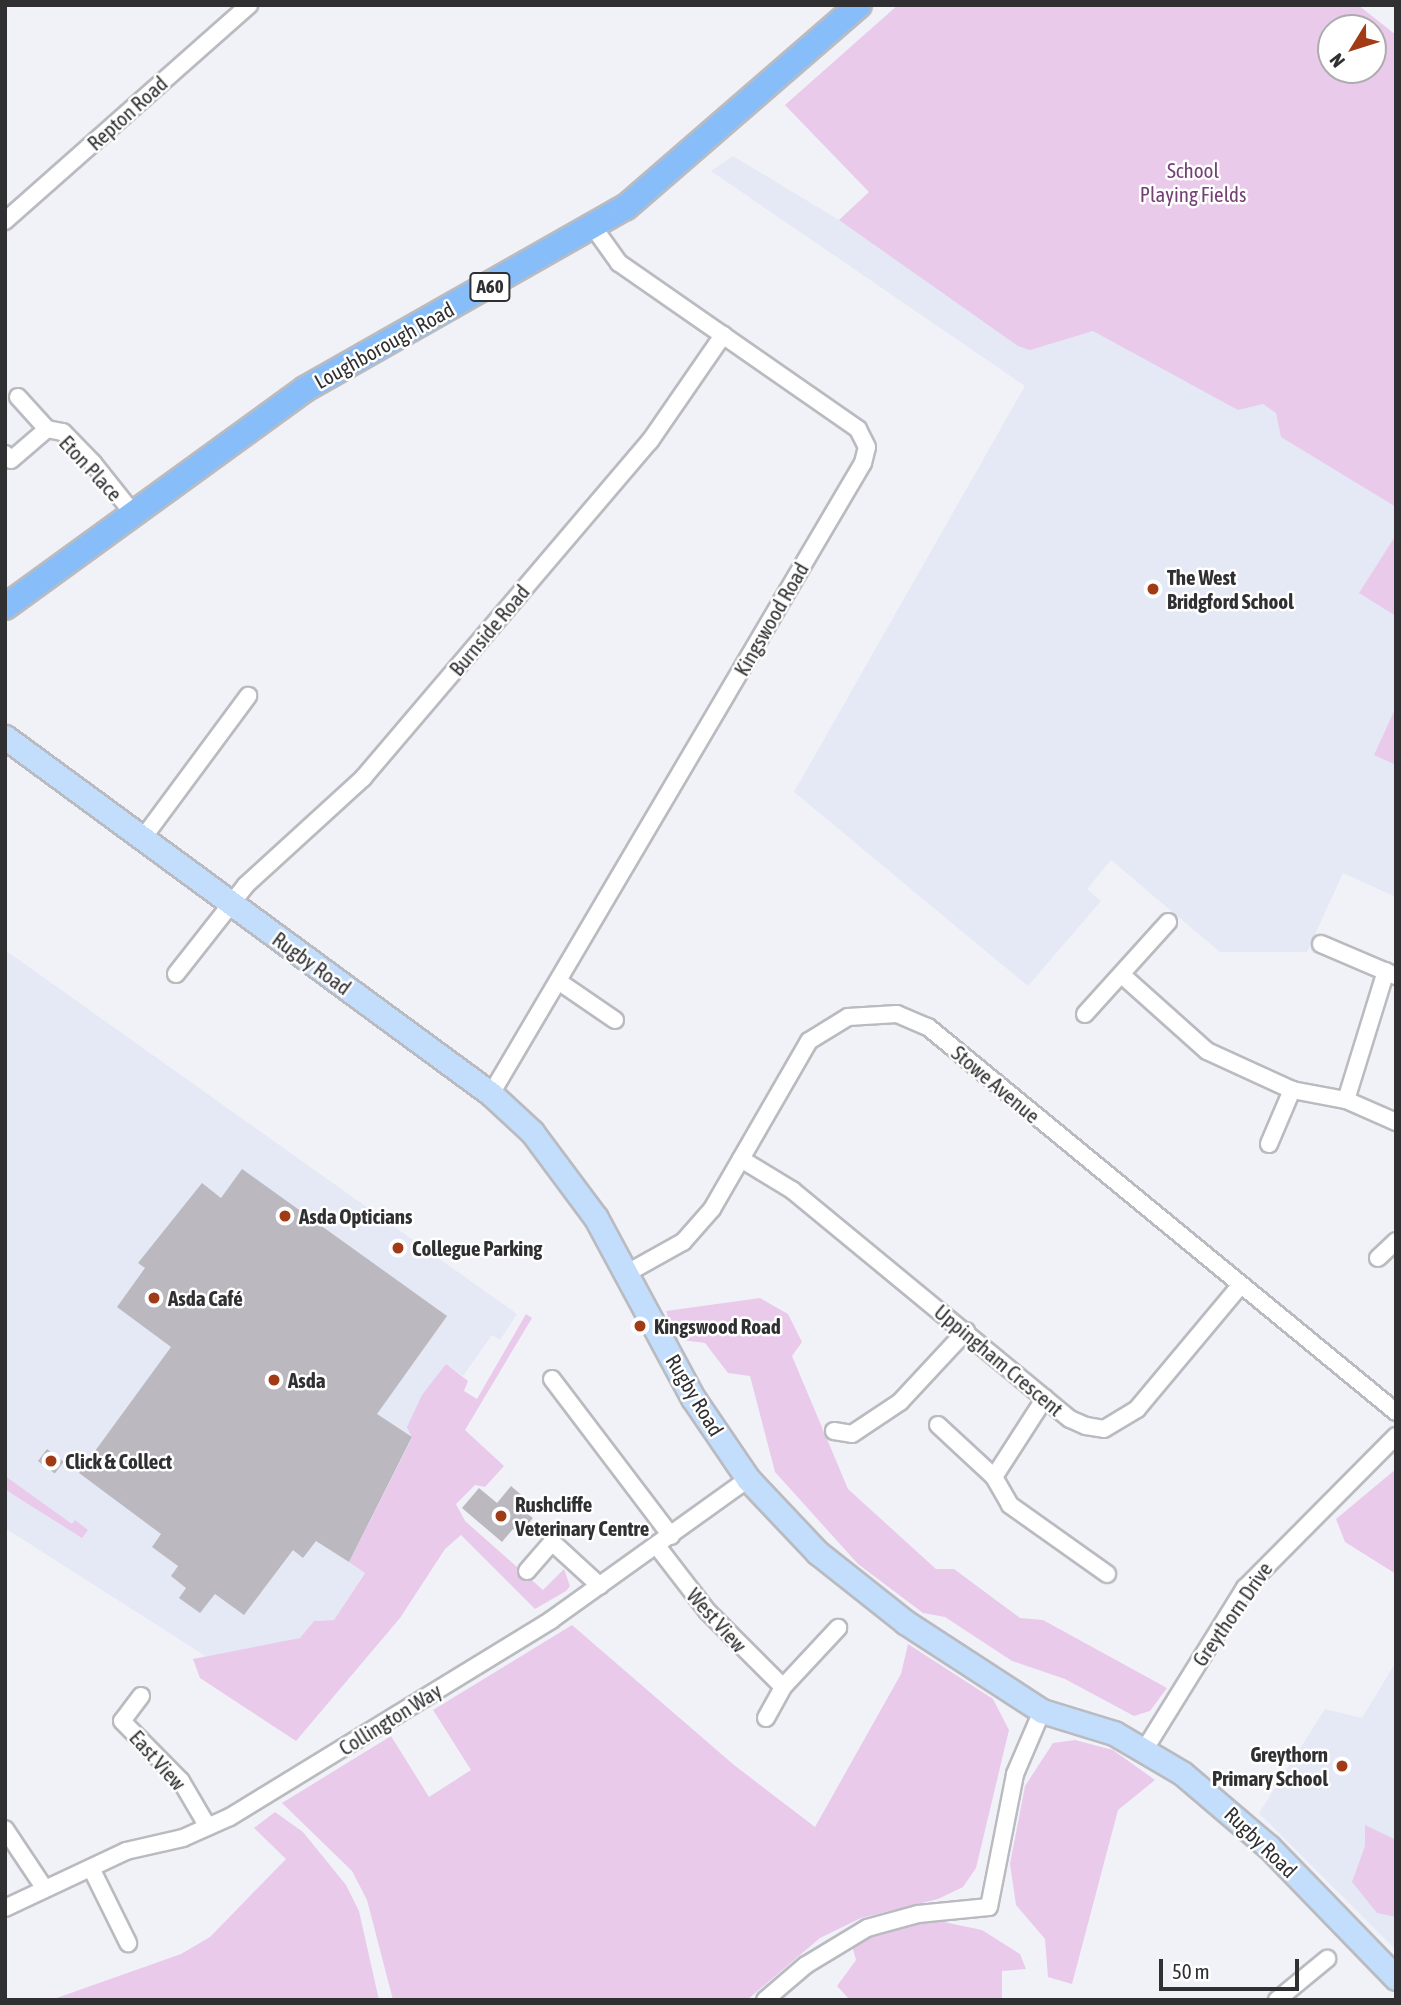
<!DOCTYPE html>
<meta charset="utf-8">
<style>
body{margin:0}
#map{position:relative;width:1401px;height:2005px;overflow:hidden;background:#f1f2f8;font-family:"Asap Condensed",sans-serif}
div>[style]{position:absolute}
.built>*{inset:0;background:#e5e8f5}
.green>*{inset:0;background:#eacaea}
.building>*{inset:0;background:#bbb9bf;transform-origin:0 0}
.roads{filter:drop-shadow(2px 0 #babbc0) drop-shadow(-2px 0 #babbc0) drop-shadow(0 2px #babbc0) drop-shadow(0 -2px #babbc0)}
.street>*{height:16px;margin:-8px;padding:0 8px;transform-origin:8px;border-radius:8px;background:#fff}
.secondary>*{height:23px;margin:-11.5px;padding:0 11.5px;transform-origin:11.5px;border-radius:11.5px;background:#c3defc}
.primary>*{height:24px;margin:-12px;padding:0 12px;transform-origin:12px;border-radius:12px;background:#87befa}
.dots>*{width:19px;height:19px;translate:-50% -50%;box-sizing:border-box;border:4px solid #fff;border-radius:50%}
span{translate:-50% -50%;white-space:nowrap;text-align:center;line-height:1.15;-webkit-text-stroke:5px #fff;paint-order:stroke}
.shield-label span{padding:2px 5px;background:#fff;border:2px solid;border-radius:5px;-webkit-text-stroke-width:0}
.shield-label{font-size:19px;color:#303032;font-weight:700}
.street-label{font-size:21px;color:#303032}
.park-label{font-size:21px;color:#734174}
.poi-label{font-size:21px;color:#303032;font-weight:700}
.left{translate:0 -50%;text-align:left}
.right{translate:-100% -50%;text-align:right}
.frame{position:absolute;inset:0;border:7px solid #303032;pointer-events:none}
.north{position:absolute;left:1317px;top:14px;width:70px;height:70px;box-sizing:border-box;background:#fff;border:2px solid #acacad;border-radius:50%;rotate:232deg;font-size:19px;font-weight:700;line-height:28px;text-align:center;color:#303032}
.north::after{content:'';display:block;margin:auto;width:24px;height:32px;background:#a13b15;clip-path:polygon(50% 0,100% 100%,50% 72%,0 100%)}
.scale{position:absolute;left:1159px;top:1959px;width:140px;height:32px;box-sizing:border-box;border:4px solid #303032;border-top:0;padding-left:9px;font-size:21px;line-height:24px;white-space:nowrap;color:#303032;-webkit-text-stroke:5px #fff;paint-order:stroke}
</style>
<div id="map">
<div class="built">
<div style="clip-path:polygon(evenodd,898px 5px,1358px 5px,1396px 35px,1396px 897px,1343px 873px,1307px 952px,1220px 952px,1111px 860px,1087px 889px,1101px 901px,1028px 986px,794px 792px,1025px 386px,711px 171px,733px 156px,839px 220px,869px 192px,785px 105px,898px 5px,1331px 28px,1373px 28px,1373px 70px,1331px 70px,1331px 28px)"></div>
<div style="clip-path:polygon(5px 950px,517px 1314px,500px 1340px,492px 1335px,463px 1376px,446px 1364px,349px 1561px,365px 1572px,334px 1620px,314px 1621px,300px 1638px,210px 1659px,5px 1528px)"></div>
<div style="clip-path:polygon(1396px 1662px,1396px 1950px,1259px 1813px,1325px 1709px,1362px 1718px)"></div>
</div>
<div class="green">
<div style="clip-path:polygon(evenodd,898px 5px,1358px 5px,1396px 35px,1396px 507px,1281px 437px,1276px 413px,1263px 404px,1238px 410px,1093px 331px,1030px 350px,1018px 346px,839px 220px,869px 192px,785px 105px,898px 5px,1331px 28px,1373px 28px,1373px 70px,1331px 70px,1331px 28px)"></div>
<div style="clip-path:polygon(1396px 535px,1396px 616px,1359px 593px)"></div>
<div style="clip-path:polygon(1396px 707px,1396px 765px,1374px 755px)"></div>
<div style="clip-path:polygon(760px 1298px,788px 1314px,802px 1342px,792px 1356px,848px 1489px,936px 1569px,954px 1569px,1020px 1618px,1043px 1620px,1167px 1688px,1150px 1711px,1134px 1716px,1065px 1679px,1012px 1661px,945px 1617px,923px 1613px,858px 1564px,775px 1472px,750px 1376px,728px 1373px,705px 1343px,675px 1339px,666px 1311px)"></div>
<div style="clip-path:polygon(526px 1314px,532px 1318px,465px 1430px,504px 1466px,485px 1487px,475px 1485px,456px 1504px,465px 1521px,543px 1590px,564px 1569px,570px 1586px,566px 1591px,535px 1609px,461px 1535px,445px 1549px,400px 1618px,296px 1741px,200px 1678px,193px 1659px,300px 1638px,314px 1621px,334px 1620px,365px 1573px,349px 1562px,412px 1438px,407px 1427px,422px 1395px,446px 1364px,468px 1381px,464px 1391px,477px 1399px)"></div>
<div style="clip-path:polygon(1396px 1469px,1396px 1574px,1345px 1542px,1336px 1519px)"></div>
<div style="clip-path:polygon(5px 1476px,72px 1524px,75px 1520px,88px 1530px,82px 1538px,17px 1497px,5px 1489px)"></div>
<div style="clip-path:polygon(572px 1625px,734px 1765px,815px 1827px,901px 1674px,908px 1644px,993px 1699px,1009px 1730px,976px 1868px,963px 1887px,938px 1899px,861px 1918px,820px 1938px,747px 2000px,393px 2000px,367px 1900px,352px 1871px,282px 1803px,391px 1736px,429px 1797px,471px 1770px,433px 1710px)"></div>
<div style="clip-path:polygon(1075px 1740px,1113px 1750px,1155px 1780px,1118px 1810px,1072px 1984px,1048px 1977px,1045px 1939px,1016px 1905px,1010px 1864px,1025px 1786px,1053px 1743px)"></div>
<div style="clip-path:polygon(275px 1812px,303px 1832px,346px 1885px,359px 1911px,379px 2000px,51px 2000px,181px 1954px,210px 1937px,286px 1859px,254px 1828px)"></div>
<div style="clip-path:polygon(1365px 1825px,1396px 1840px,1396px 1917px,1377px 1913px,1352px 1882px,1365px 1846px)"></div>
<div style="clip-path:polygon(934px 1920px,982px 1930px,1020px 1954px,1026px 1969px,1002px 1971px,1002px 2000px,850px 2000px,837px 1986px,856px 1960px,852px 1946px,875px 1934px)"></div>
</div>
<div class="building">
<div style="clip-path:polygon(242px 1169px,447px 1316px,377px 1414px,412px 1437px,349px 1562px,316px 1541px,303px 1558px,293px 1550px,244px 1615px,215px 1594px,200px 1613px,179px 1598px,186px 1588px,171px 1576px,178px 1566px,152px 1547px,161px 1534px,79px 1473px,171px 1347px,117px 1307px,145px 1268px,138px 1263px,202px 1183px,221px 1198px)"></div>
<div style="left:47px;top:1449px;width:21px;height:15px;rotate:37deg"></div>
<div style="clip-path:polygon(511px 1486px,533px 1505px,526px 1513px,533px 1518px,520px 1534px,513px 1529px,502px 1542px,462px 1508px,479px 1488px,497px 1503px)"></div>
</div>
<div class="roads">
<div class="street">
<div style="left:5px;top:221px;width:326px;rotate:-41.5deg"></div>
<div style="left:18px;top:397px;width:43px;rotate:47.8deg"></div>
<div style="left:47px;top:429px;width:16px;rotate:11deg"></div>
<div style="left:63px;top:432px;width:43px;rotate:45.9deg"></div>
<div style="left:93px;top:463px;width:63px;rotate:51.5deg"></div>
<div style="left:5px;top:454px;width:8px;rotate:45deg"></div>
<div style="left:11px;top:460px;width:48px;rotate:-40.7deg"></div>
<div style="left:143px;top:838px;width:177px;rotate:-53.5deg"></div>
<div style="left:1321px;top:944px;width:82px;rotate:23.1deg"></div>
<div style="left:176px;top:974px;width:113px;rotate:-51.8deg"></div>
<div style="left:246px;top:885px;width:159px;rotate:-42.4deg"></div>
<div style="left:363px;top:778px;width:443px;rotate:-49.6deg"></div>
<div style="left:650px;top:441px;width:129px;rotate:-55.4deg"></div>
<div style="left:1122px;top:975px;width:114px;rotate:41.8deg"></div>
<div style="left:1207px;top:1051px;width:94px;rotate:24.6deg"></div>
<div style="left:1292px;top:1090px;width:55px;rotate:10.5deg"></div>
<div style="left:1346px;top:1100px;width:55px;rotate:23.7deg"></div>
<div style="left:558px;top:981px;width:69px;rotate:34.4deg"></div>
<div style="left:1085px;top:1014px;width:124px;rotate:-47.9deg"></div>
<div style="left:491px;top:1094px;width:732px;rotate:-59.48deg"></div>
<div style="left:863px;top:463px;width:16px;rotate:-76deg"></div>
<div style="left:867px;top:447px;width:20px;rotate:-117deg"></div>
<div style="left:858px;top:429px;width:291px;rotate:-145.2deg"></div>
<div style="left:619px;top:263px;width:43px;rotate:-125.5deg"></div>
<div style="left:1346px;top:1100px;width:135px;rotate:-72.8deg"></div>
<div style="left:1269px;top:1144px;width:59px;rotate:-66.9deg"></div>
<div style="left:741px;top:1159px;width:60px;rotate:31.3deg"></div>
<div style="left:792px;top:1190px;width:360px;rotate:39.5deg"></div>
<div style="left:1070px;top:1419px;width:17px;rotate:24deg"></div>
<div style="left:1086px;top:1426px;width:18px;rotate:9deg"></div>
<div style="left:1104px;top:1429px;width:39px;rotate:-31deg"></div>
<div style="left:1137px;top:1409px;width:160px;rotate:-50.1deg"></div>
<div style="left:1378px;top:1258px;width:25px;rotate:-43deg"></div>
<div style="left:629px;top:1272px;width:62px;rotate:-29.1deg"></div>
<div style="left:683px;top:1242px;width:44px;rotate:-48.7deg"></div>
<div style="left:712px;top:1209px;width:194px;rotate:-60deg"></div>
<div style="left:809px;top:1041px;width:46px;rotate:-31.6deg"></div>
<div style="left:848px;top:1017px;width:49px;rotate:-3.5deg"></div>
<div style="left:897px;top:1014px;width:34px;rotate:23deg"></div>
<div style="left:928px;top:1027px;width:606px;rotate:39.44deg"></div>
<div style="left:552px;top:1379px;width:197px;rotate:52.8deg"></div>
<div style="left:938px;top:1425px;width:76px;rotate:42.9deg"></div>
<div style="left:994px;top:1477px;width:94px;rotate:-57.2deg"></div>
<div style="left:834px;top:1431px;width:18px;rotate:9deg"></div>
<div style="left:852px;top:1434px;width:58px;rotate:-33.7deg"></div>
<div style="left:900px;top:1402px;width:97px;rotate:-47.1deg"></div>
<div style="left:994px;top:1477px;width:32px;rotate:60deg"></div>
<div style="left:1010px;top:1505px;width:119px;rotate:35.4deg"></div>
<div style="left:657px;top:1546px;width:82px;rotate:52.4deg"></div>
<div style="left:707px;top:1611px;width:107px;rotate:45deg"></div>
<div style="left:783px;top:1687px;width:81px;rotate:-47deg"></div>
<div style="left:527px;top:1571px;width:38px;rotate:-49deg"></div>
<div style="left:552px;top:1542px;width:65px;rotate:42.5deg"></div>
<div style="left:141px;top:1696px;width:31px;rotate:127deg"></div>
<div style="left:122px;top:1721px;width:84px;rotate:45.5deg"></div>
<div style="left:181px;top:1781px;width:53px;rotate:59.6deg"></div>
<div style="left:766px;top:1718px;width:35px;rotate:-61deg"></div>
<div style="left:1145px;top:1749px;width:190px;rotate:-58.2deg"></div>
<div style="left:1245px;top:1588px;width:214px;rotate:-45.2deg"></div>
<div style="left:5px;top:1829px;width:72px;rotate:56.3deg"></div>
<div style="left:91px;top:1868px;width:84px;rotate:63.7deg"></div>
<div style="left:5px;top:1908px;width:134px;rotate:-25.2deg"></div>
<div style="left:126px;top:1851px;width:58px;rotate:-12.8deg"></div>
<div style="left:183px;top:1838px;width:51px;rotate:-24.1deg"></div>
<div style="left:230px;top:1817px;width:377px;rotate:-31.5deg"></div>
<div style="left:551px;top:1620px;width:242px;rotate:-35.6deg"></div>
<div style="left:765px;top:2000px;width:54px;rotate:-40.5deg"></div>
<div style="left:806px;top:1965px;width:71px;rotate:-31.2deg"></div>
<div style="left:867px;top:1928px;width:53px;rotate:-15.4deg"></div>
<div style="left:918px;top:1914px;width:71px;rotate:-5.6deg"></div>
<div style="left:989px;top:1907px;width:136px;rotate:-78.9deg"></div>
<div style="left:1015px;top:1774px;width:69px;rotate:-66.8deg"></div>
<div style="left:1277px;top:2000px;width:65px;rotate:-39.4deg"></div>
</div>
<div class="secondary">
<div style="left:5px;top:737px;width:603px;rotate:36.3deg"></div>
<div style="left:491px;top:1094px;width:56px;rotate:42.8deg"></div>
<div style="left:532px;top:1132px;width:107px;rotate:53.3deg"></div>
<div style="left:596px;top:1218px;width:204px;rotate:61.7deg"></div>
<div style="left:693px;top:1398px;width:98px;rotate:55.8deg"></div>
<div style="left:748px;top:1479px;width:102px;rotate:46.6deg"></div>
<div style="left:818px;top:1553px;width:111px;rotate:38.4deg"></div>
<div style="left:905px;top:1622px;width:163px;rotate:33deg"></div>
<div style="left:1042px;top:1711px;width:75px;rotate:17deg"></div>
<div style="left:1114px;top:1733px;width:79px;rotate:30.5deg"></div>
<div style="left:1182px;top:1773px;width:114px;rotate:40.4deg"></div>
<div style="left:1269px;top:1847px;width:182px;rotate:45.9deg"></div>
</div>
<div class="primary">
<div style="left:5px;top:607px;width:371px;rotate:-36deg"></div>
<div style="left:305px;top:389px;width:369px;rotate:-29.6deg"></div>
<div style="left:626px;top:207px;width:308px;rotate:-40.9deg"></div>
</div>
</div>
<div class="dots">
<div style="left:1153px;top:589px;background:#a13b15"></div>
<div style="left:285px;top:1216px;background:#a13b15"></div>
<div style="left:398px;top:1248px;background:#a13b15"></div>
<div style="left:154px;top:1298px;background:#a13b15"></div>
<div style="left:640px;top:1326px;background:#a13b15"></div>
<div style="left:274px;top:1380px;background:#a13b15"></div>
<div style="left:51px;top:1461px;background:#a13b15"></div>
<div style="left:501px;top:1516px;background:#a13b15"></div>
<div style="left:1342px;top:1766px;background:#a13b15"></div>
</div>
<div class="shield-label">
<span style="left:490px;top:287px">A60</span>
</div>
<div class="street-label">
<span style="left:127px;top:113px;rotate:-42deg">Repton Road</span>
<span style="left:384px;top:345px;rotate:-29deg">Loughborough Road</span>
<span style="left:91px;top:468px;rotate:47deg">Eton Place</span>
<span style="left:771px;top:619px;rotate:-60deg">Kingswood Road</span>
<span style="left:489px;top:630px;rotate:-50deg">Burnside Road</span>
<span style="left:312px;top:963px;rotate:36deg">Rugby Road</span>
<span style="left:996px;top:1084px;rotate:40deg">Stowe Avenue</span>
<span style="left:999px;top:1360px;rotate:40deg">Uppingham Crescent</span>
<span style="left:695px;top:1395px;rotate:59deg">Rugby Road</span>
<span style="left:1232px;top:1614px;rotate:-55deg">Greythorn Drive</span>
<span style="left:717px;top:1620px;rotate:48deg">West View</span>
<span style="left:390px;top:1719px;rotate:-32deg">Collington Way</span>
<span style="left:158px;top:1760px;rotate:48deg">East View</span>
<span style="left:1261px;top:1842px;rotate:44deg">Rugby Road</span>
</div>
<div class="park-label">
<span style="left:1193px;top:182px">School<br>Playing Fields</span>
</div>
<div class="poi-label">
<span class="left" style="left:1167px;top:589px">The West<br>Bridgford School</span>
<span class="left" style="left:299px;top:1216px">Asda Opticians</span>
<span class="left" style="left:412px;top:1248px">Collegue Parking</span>
<span class="left" style="left:168px;top:1298px">Asda Café</span>
<span class="left" style="left:654px;top:1326px">Kingswood Road</span>
<span class="left" style="left:288px;top:1380px">Asda</span>
<span class="left" style="left:65px;top:1461px">Click &amp; Collect</span>
<span class="left" style="left:515px;top:1516px">Rushcliffe<br>Veterinary Centre</span>
<span class="right" style="left:1328px;top:1766px">Greythorn<br>Primary School</span>
</div>
<div class="frame"></div>
<div class="north">N</div>
<div class="scale">50 m</div>
</div>
